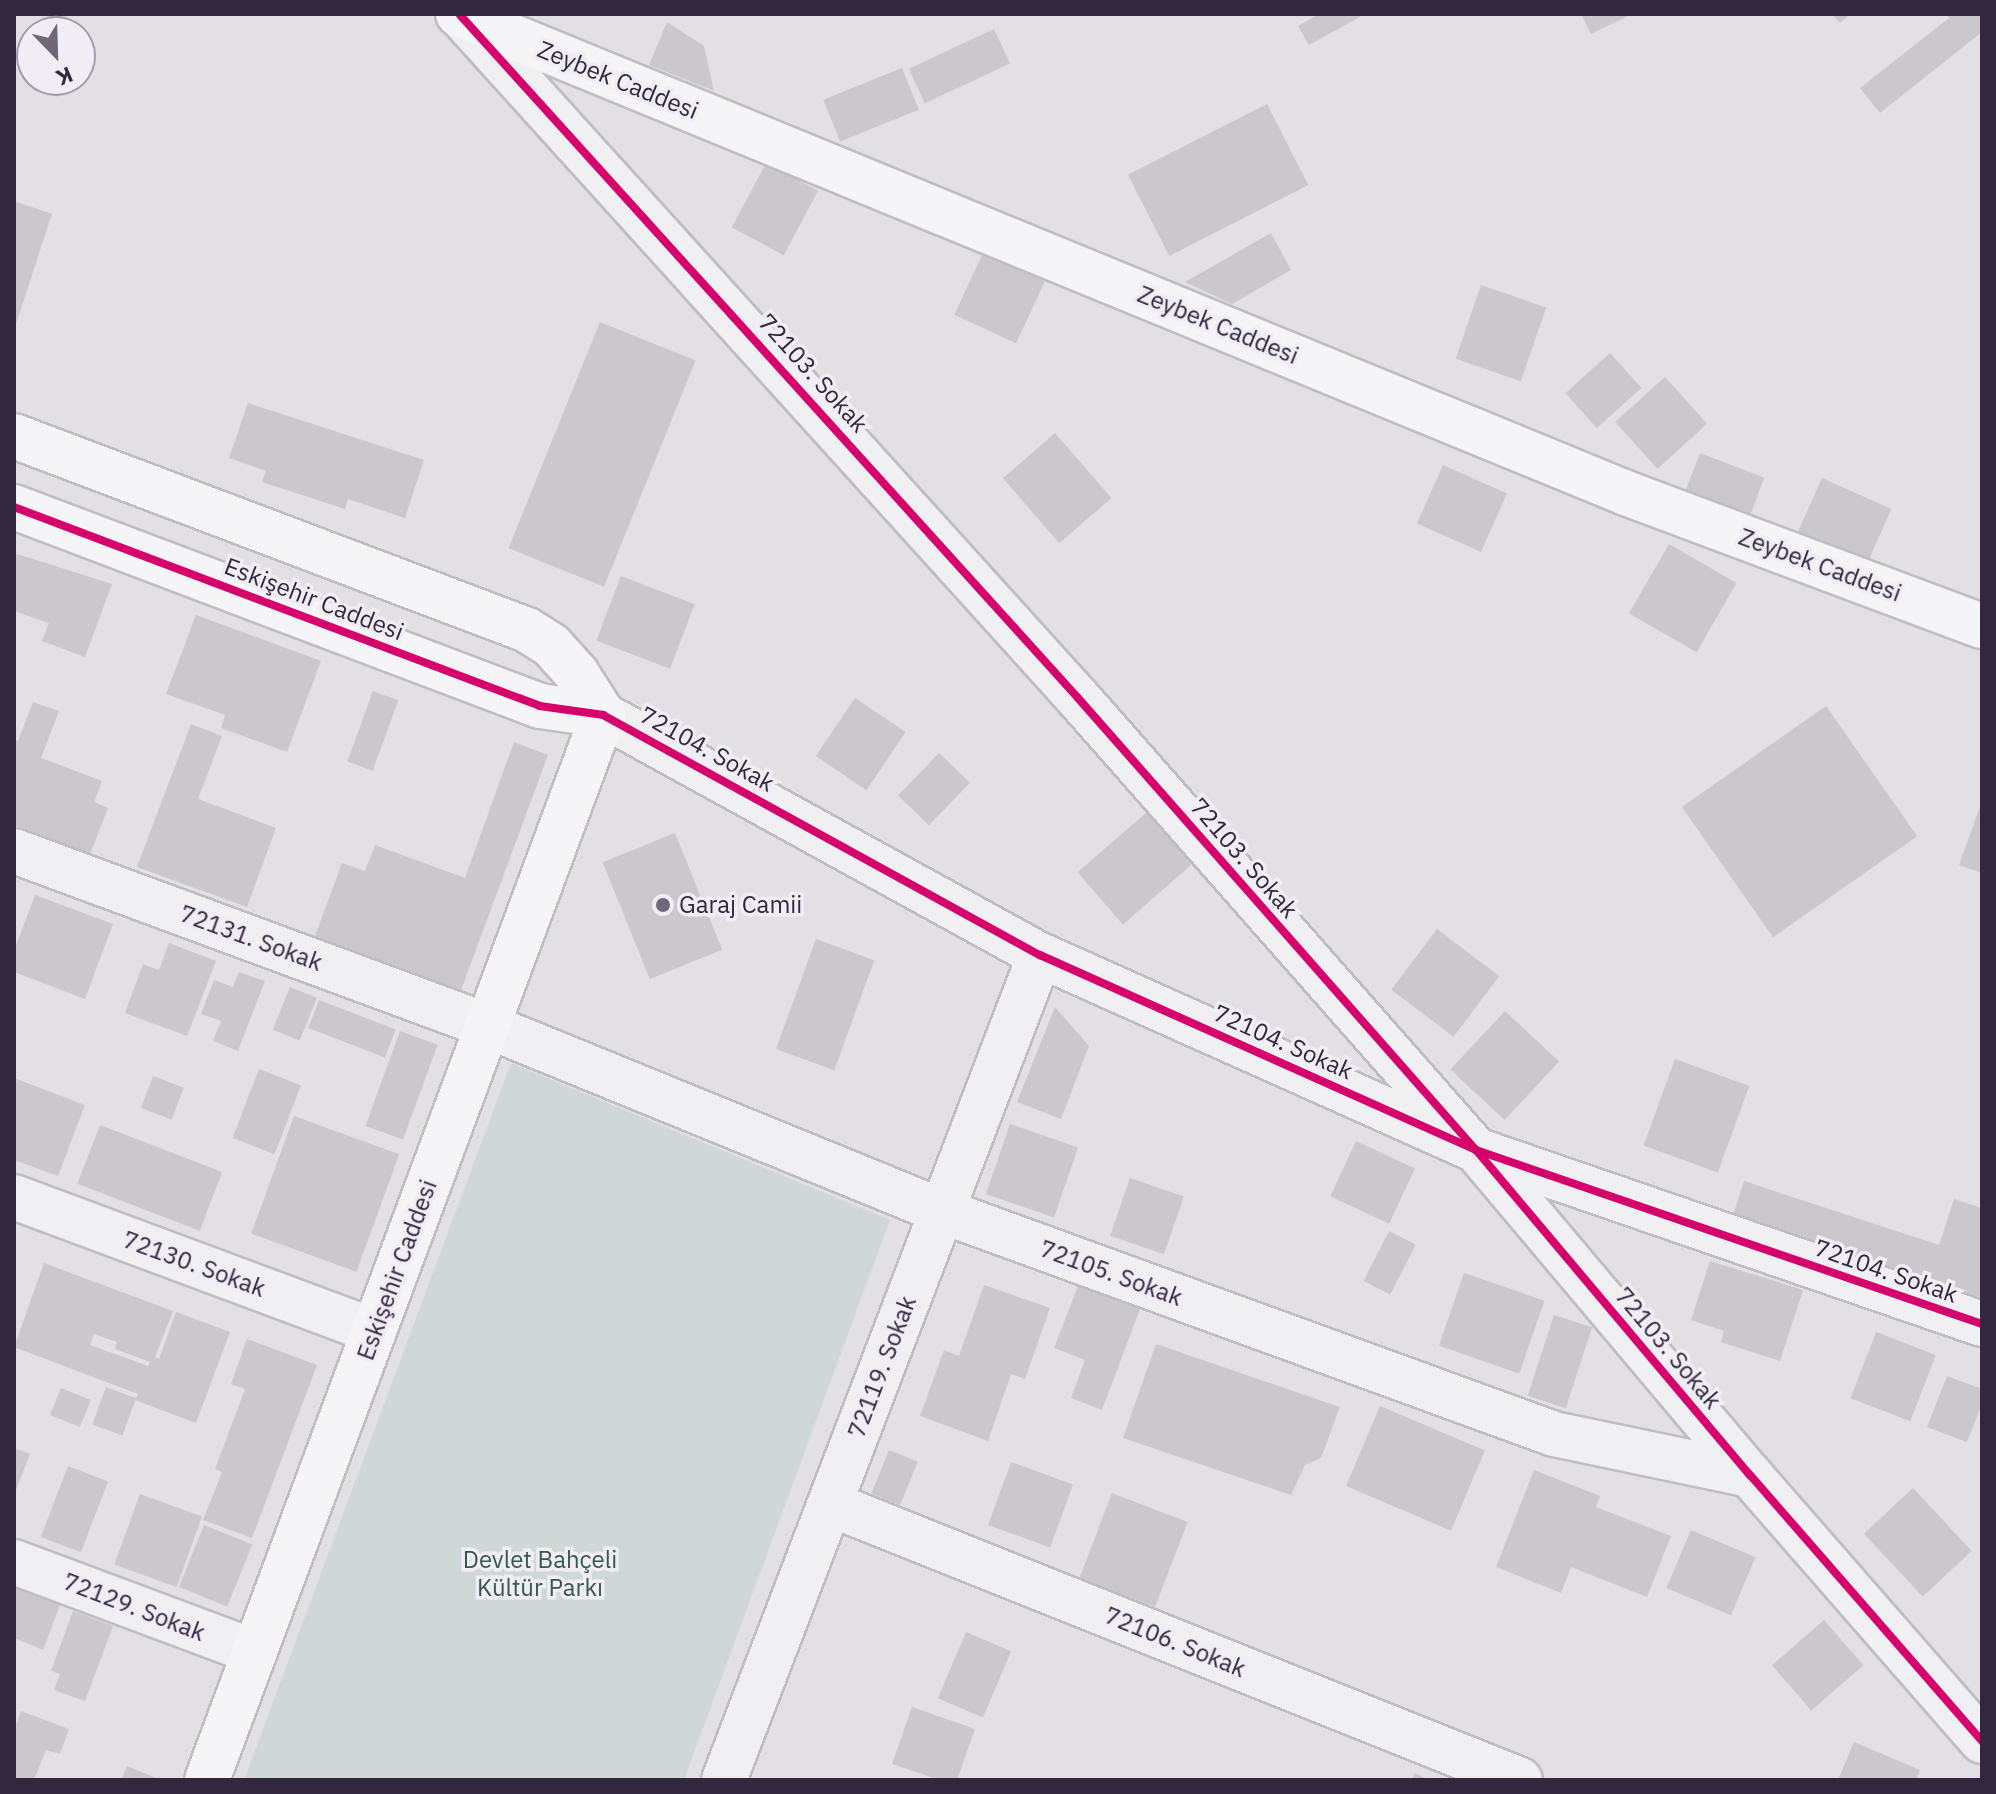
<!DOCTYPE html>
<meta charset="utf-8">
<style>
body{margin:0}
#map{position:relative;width:1996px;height:1794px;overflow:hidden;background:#e2e0e5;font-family:"IBM Plex Sans",sans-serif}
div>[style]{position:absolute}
.green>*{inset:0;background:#cfd8d6}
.building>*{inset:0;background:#cac7cd;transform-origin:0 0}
.roads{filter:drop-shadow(2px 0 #bfbdc2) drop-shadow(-2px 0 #bfbdc2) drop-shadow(0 2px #bfbdc2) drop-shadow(0 -2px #bfbdc2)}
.street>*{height:44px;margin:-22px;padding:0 22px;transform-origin:22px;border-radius:22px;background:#f0eff2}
.secondary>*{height:44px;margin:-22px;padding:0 22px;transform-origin:22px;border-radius:22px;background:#f5f4f6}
.cycleway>*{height:8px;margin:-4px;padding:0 4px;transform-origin:4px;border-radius:4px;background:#d6006c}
.dots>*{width:22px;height:22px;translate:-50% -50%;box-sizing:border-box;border:4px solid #f0edf5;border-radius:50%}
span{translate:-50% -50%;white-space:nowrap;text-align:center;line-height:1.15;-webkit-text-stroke:7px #f0edf5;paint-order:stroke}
.street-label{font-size:24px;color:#32273e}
.poi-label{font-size:24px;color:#32273e}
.left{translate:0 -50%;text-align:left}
.park-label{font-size:24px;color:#35594d}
.frame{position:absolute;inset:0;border:16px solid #32273e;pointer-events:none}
.north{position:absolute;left:16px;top:16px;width:80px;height:80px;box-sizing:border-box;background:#f0edf5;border:2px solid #a49eac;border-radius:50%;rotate:157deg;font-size:22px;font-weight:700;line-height:32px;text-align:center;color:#32273e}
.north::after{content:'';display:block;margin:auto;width:28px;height:36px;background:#706878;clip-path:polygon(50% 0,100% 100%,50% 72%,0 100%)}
</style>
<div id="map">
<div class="green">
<div style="clip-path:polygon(511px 1063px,890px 1220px,684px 1780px,244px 1780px)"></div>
</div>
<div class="building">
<div style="clip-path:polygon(1319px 14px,1365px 14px,1309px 45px,1298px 26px)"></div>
<div style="clip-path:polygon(1581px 14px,1632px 14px,1591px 34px)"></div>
<div style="clip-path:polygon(1832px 14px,1851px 14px,1840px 23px)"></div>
<div style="clip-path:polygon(1946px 14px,1982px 14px,1982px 32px,1880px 113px,1860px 88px,1949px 18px)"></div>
<div style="clip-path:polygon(667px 22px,704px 46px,714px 91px,649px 65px)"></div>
<div style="left:994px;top:29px;width:38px;height:94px;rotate:65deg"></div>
<div style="left:902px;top:68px;width:45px;height:85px;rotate:68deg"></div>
<div style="left:1267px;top:104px;width:91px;height:156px;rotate:63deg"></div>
<div style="left:766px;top:163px;width:59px;height:73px;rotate:28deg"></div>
<div style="clip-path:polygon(14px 201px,52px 214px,15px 327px,14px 327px)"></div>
<div style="clip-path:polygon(1271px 233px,1291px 270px,1232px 304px,1185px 282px)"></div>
<div style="left:983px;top:253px;width:68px;height:68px;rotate:25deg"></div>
<div style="left:1481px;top:285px;width:69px;height:78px;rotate:19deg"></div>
<div style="left:600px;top:322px;width:103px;height:244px;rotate:22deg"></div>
<div style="left:1610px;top:353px;width:47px;height:60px;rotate:48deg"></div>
<div style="left:1665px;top:377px;width:63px;height:67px;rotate:48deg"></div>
<div style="clip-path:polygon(248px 403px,424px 460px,405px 518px,348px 499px,345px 509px,262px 482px,266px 471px,229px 458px)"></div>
<div style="left:1055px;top:433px;width:86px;height:69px;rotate:49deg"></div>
<div style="left:1700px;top:453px;width:69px;height:39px;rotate:21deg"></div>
<div style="left:1443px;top:465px;width:70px;height:64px;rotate:24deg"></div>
<div style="left:1822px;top:478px;width:76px;height:60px;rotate:24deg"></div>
<div style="left:1669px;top:544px;width:78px;height:80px;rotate:30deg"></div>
<div style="clip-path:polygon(14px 553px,112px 584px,85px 657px,42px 641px,49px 623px,14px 611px)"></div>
<div style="left:621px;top:576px;width:79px;height:69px;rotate:21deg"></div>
<div style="clip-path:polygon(196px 615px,321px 661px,287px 752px,221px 728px,225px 715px,166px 694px)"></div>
<div style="left:373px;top:691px;width:27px;height:75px;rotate:20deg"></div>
<div style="left:855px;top:698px;width:61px;height:70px;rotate:34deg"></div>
<div style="clip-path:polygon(33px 702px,59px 711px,41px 758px,102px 781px,94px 802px,108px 808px,90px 854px,14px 825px,14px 739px,18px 741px)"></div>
<div style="left:1826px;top:706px;width:159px;height:176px;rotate:55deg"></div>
<div style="clip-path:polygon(191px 724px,222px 736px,198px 799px,276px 828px,247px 907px,137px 867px)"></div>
<div style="clip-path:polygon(514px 742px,548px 755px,460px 993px,315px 936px,342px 863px,365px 871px,375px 845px,465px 878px)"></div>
<div style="left:939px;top:753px;width:43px;height:59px;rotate:44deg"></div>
<div style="clip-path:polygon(1982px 801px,1982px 873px,1959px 865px)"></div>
<div style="left:1147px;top:812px;width:69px;height:92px;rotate:49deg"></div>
<div style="left:675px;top:833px;width:126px;height:78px;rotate:68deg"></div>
<div style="clip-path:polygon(35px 895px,113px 924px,85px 999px,14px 972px,14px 951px)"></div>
<div style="left:1437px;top:929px;width:78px;height:76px;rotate:37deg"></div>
<div style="left:816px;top:939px;width:62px;height:117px;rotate:20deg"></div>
<div style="clip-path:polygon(169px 943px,216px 961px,187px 1036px,125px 1013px,143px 964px,159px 970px)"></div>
<div style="clip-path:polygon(239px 972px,265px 981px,238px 1051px,213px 1041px,221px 1021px,201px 1014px,214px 980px,233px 987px)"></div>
<div style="left:290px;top:987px;width:29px;height:46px;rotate:22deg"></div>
<div style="left:319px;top:1000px;width:82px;height:30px;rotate:21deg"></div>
<div style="clip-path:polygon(1055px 1007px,1089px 1046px,1061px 1119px,1017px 1102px)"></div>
<div style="left:1505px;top:1011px;width:74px;height:80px;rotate:43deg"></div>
<div style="left:400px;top:1031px;width:40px;height:101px;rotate:20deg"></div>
<div style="left:1675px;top:1059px;width:79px;height:92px;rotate:20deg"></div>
<div style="left:259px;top:1069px;width:45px;height:74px;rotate:21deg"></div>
<div style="left:153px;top:1076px;width:33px;height:34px;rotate:21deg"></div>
<div style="clip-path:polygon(14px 1078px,85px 1105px,58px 1176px,14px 1160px)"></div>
<div style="left:294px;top:1116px;width:112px;height:125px;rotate:20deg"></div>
<div style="left:1010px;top:1124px;width:72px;height:74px;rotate:19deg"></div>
<div style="left:100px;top:1125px;width:131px;height:63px;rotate:21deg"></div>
<div style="left:1356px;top:1141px;width:65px;height:61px;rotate:25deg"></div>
<div style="left:1130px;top:1178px;width:57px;height:61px;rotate:19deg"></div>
<div style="clip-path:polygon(1744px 1181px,1939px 1245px,1954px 1199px,1982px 1208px,1980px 1297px,1733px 1215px)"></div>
<div style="left:1389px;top:1231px;width:30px;height:56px;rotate:27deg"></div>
<div style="clip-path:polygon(1710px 1261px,1803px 1290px,1780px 1361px,1721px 1342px,1724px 1331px,1691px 1320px)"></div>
<div style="clip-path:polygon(evenodd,44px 1263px,173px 1311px,155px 1357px,159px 1359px,176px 1312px,230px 1332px,196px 1423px,135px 1400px,138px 1394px,14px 1347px,44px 1263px,94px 1334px,117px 1342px,115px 1349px,150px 1362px,148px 1366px,90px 1345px,94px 1334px)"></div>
<div style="left:1464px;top:1273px;width:85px;height:77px;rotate:19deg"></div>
<div style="clip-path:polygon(984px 1285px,1050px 1308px,1025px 1379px,1011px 1374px,988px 1441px,920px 1416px,944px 1350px,959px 1356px)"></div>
<div style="clip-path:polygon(1078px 1286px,1140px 1309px,1102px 1410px,1071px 1398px,1085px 1360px,1054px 1348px)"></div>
<div style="left:1554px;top:1315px;width:40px;height:85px;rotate:18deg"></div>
<div style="left:1876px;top:1332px;width:64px;height:71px;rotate:21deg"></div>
<div style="clip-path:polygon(247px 1339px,317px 1365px,252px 1538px,203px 1520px,222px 1472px,215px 1469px,245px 1389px,231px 1384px)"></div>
<div style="clip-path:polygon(1156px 1344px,1340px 1407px,1321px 1458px,1305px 1465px,1291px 1495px,1123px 1438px)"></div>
<div style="clip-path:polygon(1947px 1376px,1982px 1389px,1982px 1404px,1967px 1442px,1927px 1427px)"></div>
<div style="left:106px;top:1387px;width:32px;height:40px;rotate:20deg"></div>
<div style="left:61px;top:1388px;width:32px;height:29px;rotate:22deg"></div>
<div style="left:1380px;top:1406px;width:114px;height:87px;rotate:23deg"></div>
<div style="clip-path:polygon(14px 1448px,30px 1454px,14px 1495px)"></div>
<div style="left:889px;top:1450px;width:31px;height:47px;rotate:22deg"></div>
<div style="left:1011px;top:1462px;width:66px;height:67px;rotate:20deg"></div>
<div style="left:68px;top:1466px;width:43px;height:76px;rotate:21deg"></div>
<div style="clip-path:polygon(1534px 1470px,1600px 1496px,1596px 1507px,1671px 1536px,1647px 1597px,1571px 1567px,1561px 1593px,1496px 1567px)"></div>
<div style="left:1913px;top:1488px;width:86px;height:67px;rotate:47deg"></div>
<div style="left:1112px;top:1493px;width:81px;height:91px;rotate:21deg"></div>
<div style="left:140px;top:1494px;width:66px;height:75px;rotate:20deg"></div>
<div style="left:204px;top:1525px;width:52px;height:67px;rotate:22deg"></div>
<div style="left:1691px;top:1530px;width:70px;height:63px;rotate:23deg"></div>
<div style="clip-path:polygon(14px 1588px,60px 1605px,43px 1650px,14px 1638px)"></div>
<div style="clip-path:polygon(73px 1611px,113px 1626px,85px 1701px,54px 1690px,60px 1674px,51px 1671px)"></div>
<div style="left:1824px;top:1620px;width:60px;height:69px;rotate:49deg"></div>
<div style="left:966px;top:1632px;width:49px;height:72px;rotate:23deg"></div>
<div style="clip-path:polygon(912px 1707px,975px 1729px,957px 1780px,940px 1780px,892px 1764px)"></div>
<div style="clip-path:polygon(21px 1711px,69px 1729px,60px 1754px,46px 1750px,34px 1780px,14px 1780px,14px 1731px)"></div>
<div style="clip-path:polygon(1854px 1742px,1920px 1770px,1916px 1780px,1838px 1780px)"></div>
<div style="clip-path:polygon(127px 1766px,161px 1780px,121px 1780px)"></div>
<div style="clip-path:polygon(1415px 1773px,1429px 1780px,1411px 1780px)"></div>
</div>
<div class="roads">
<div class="street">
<div style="left:460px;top:15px;width:921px;rotate:47.86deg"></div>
<div style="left:1078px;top:698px;width:602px;rotate:48.64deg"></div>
<div style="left:1476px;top:1150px;width:425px;rotate:49.9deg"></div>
<div style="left:1750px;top:1475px;width:353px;rotate:48.9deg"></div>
<div style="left:603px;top:715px;width:499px;rotate:28.8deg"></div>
<div style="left:1040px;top:955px;width:478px;rotate:24.1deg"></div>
<div style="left:1476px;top:1150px;width:535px;rotate:18.98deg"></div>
<div style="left:14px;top:851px;width:505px;rotate:20.26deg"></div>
<div style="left:488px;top:1026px;width:490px;rotate:22.2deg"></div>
<div style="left:942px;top:1211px;width:651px;rotate:20.02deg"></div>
<div style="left:1554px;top:1434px;width:200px;rotate:11.8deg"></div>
<div style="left:14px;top:1197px;width:384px;rotate:20.4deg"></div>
<div style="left:830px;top:1504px;width:743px;rotate:21.8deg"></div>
<div style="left:14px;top:1562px;width:257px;rotate:20.5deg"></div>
<div style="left:724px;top:1780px;width:883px;rotate:-69.04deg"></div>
</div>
<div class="secondary">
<div style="left:458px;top:14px;width:1262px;rotate:22.3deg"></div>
<div style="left:1626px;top:493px;width:380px;rotate:20.5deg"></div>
<div style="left:14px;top:436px;width:548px;rotate:20.71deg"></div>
<div style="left:527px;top:630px;width:28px;rotate:32deg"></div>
<div style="left:551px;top:645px;width:39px;rotate:48deg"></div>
<div style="left:577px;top:674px;width:49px;rotate:57.6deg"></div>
<div style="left:14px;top:507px;width:562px;rotate:20.72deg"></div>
<div style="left:540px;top:706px;width:64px;rotate:8.1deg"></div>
<div style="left:207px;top:1780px;width:1136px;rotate:-69.6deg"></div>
</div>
</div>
<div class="cycleway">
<div style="left:460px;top:15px;width:921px;rotate:47.86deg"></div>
<div style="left:1078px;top:698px;width:602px;rotate:48.64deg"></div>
<div style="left:1476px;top:1150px;width:425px;rotate:49.9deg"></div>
<div style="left:1750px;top:1475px;width:353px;rotate:48.9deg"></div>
<div style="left:14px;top:507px;width:562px;rotate:20.72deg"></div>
<div style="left:540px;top:706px;width:64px;rotate:8.1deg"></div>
<div style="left:603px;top:715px;width:499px;rotate:28.8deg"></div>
<div style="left:1040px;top:955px;width:478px;rotate:24.1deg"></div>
<div style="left:1476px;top:1150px;width:535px;rotate:18.98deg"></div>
</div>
<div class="dots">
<div style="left:663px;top:905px;background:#706878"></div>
</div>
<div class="street-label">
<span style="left:618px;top:80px;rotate:22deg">Zeybek Caddesi</span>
<span style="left:1218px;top:325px;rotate:22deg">Zeybek Caddesi</span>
<span style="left:813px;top:373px;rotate:48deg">72103. Sokak</span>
<span style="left:1820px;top:565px;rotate:20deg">Zeybek Caddesi</span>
<span style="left:314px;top:599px;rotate:21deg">Eskişehir Caddesi</span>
<span style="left:707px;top:749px;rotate:29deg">72104. Sokak</span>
<span style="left:1244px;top:858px;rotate:49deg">72103. Sokak</span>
<span style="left:251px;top:938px;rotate:20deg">72131. Sokak</span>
<span style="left:1283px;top:1042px;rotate:24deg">72104. Sokak</span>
<span style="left:194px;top:1264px;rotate:20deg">72130. Sokak</span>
<span style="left:397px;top:1270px;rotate:-70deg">Eskişehir Caddesi</span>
<span style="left:1886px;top:1271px;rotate:19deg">72104. Sokak</span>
<span style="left:1111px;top:1273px;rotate:20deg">72105. Sokak</span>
<span style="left:1668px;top:1348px;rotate:50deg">72103. Sokak</span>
<span style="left:882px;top:1367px;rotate:-69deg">72119. Sokak</span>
<span style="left:134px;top:1607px;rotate:21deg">72129. Sokak</span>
<span style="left:1175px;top:1642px;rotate:22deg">72106. Sokak</span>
</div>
<div class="poi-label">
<span class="left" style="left:679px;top:905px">Garaj Camii</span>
</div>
<div class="park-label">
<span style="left:540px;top:1574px">Devlet Bahçeli<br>Kültür Parkı</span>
</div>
<div class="frame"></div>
<div class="north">K</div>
</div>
